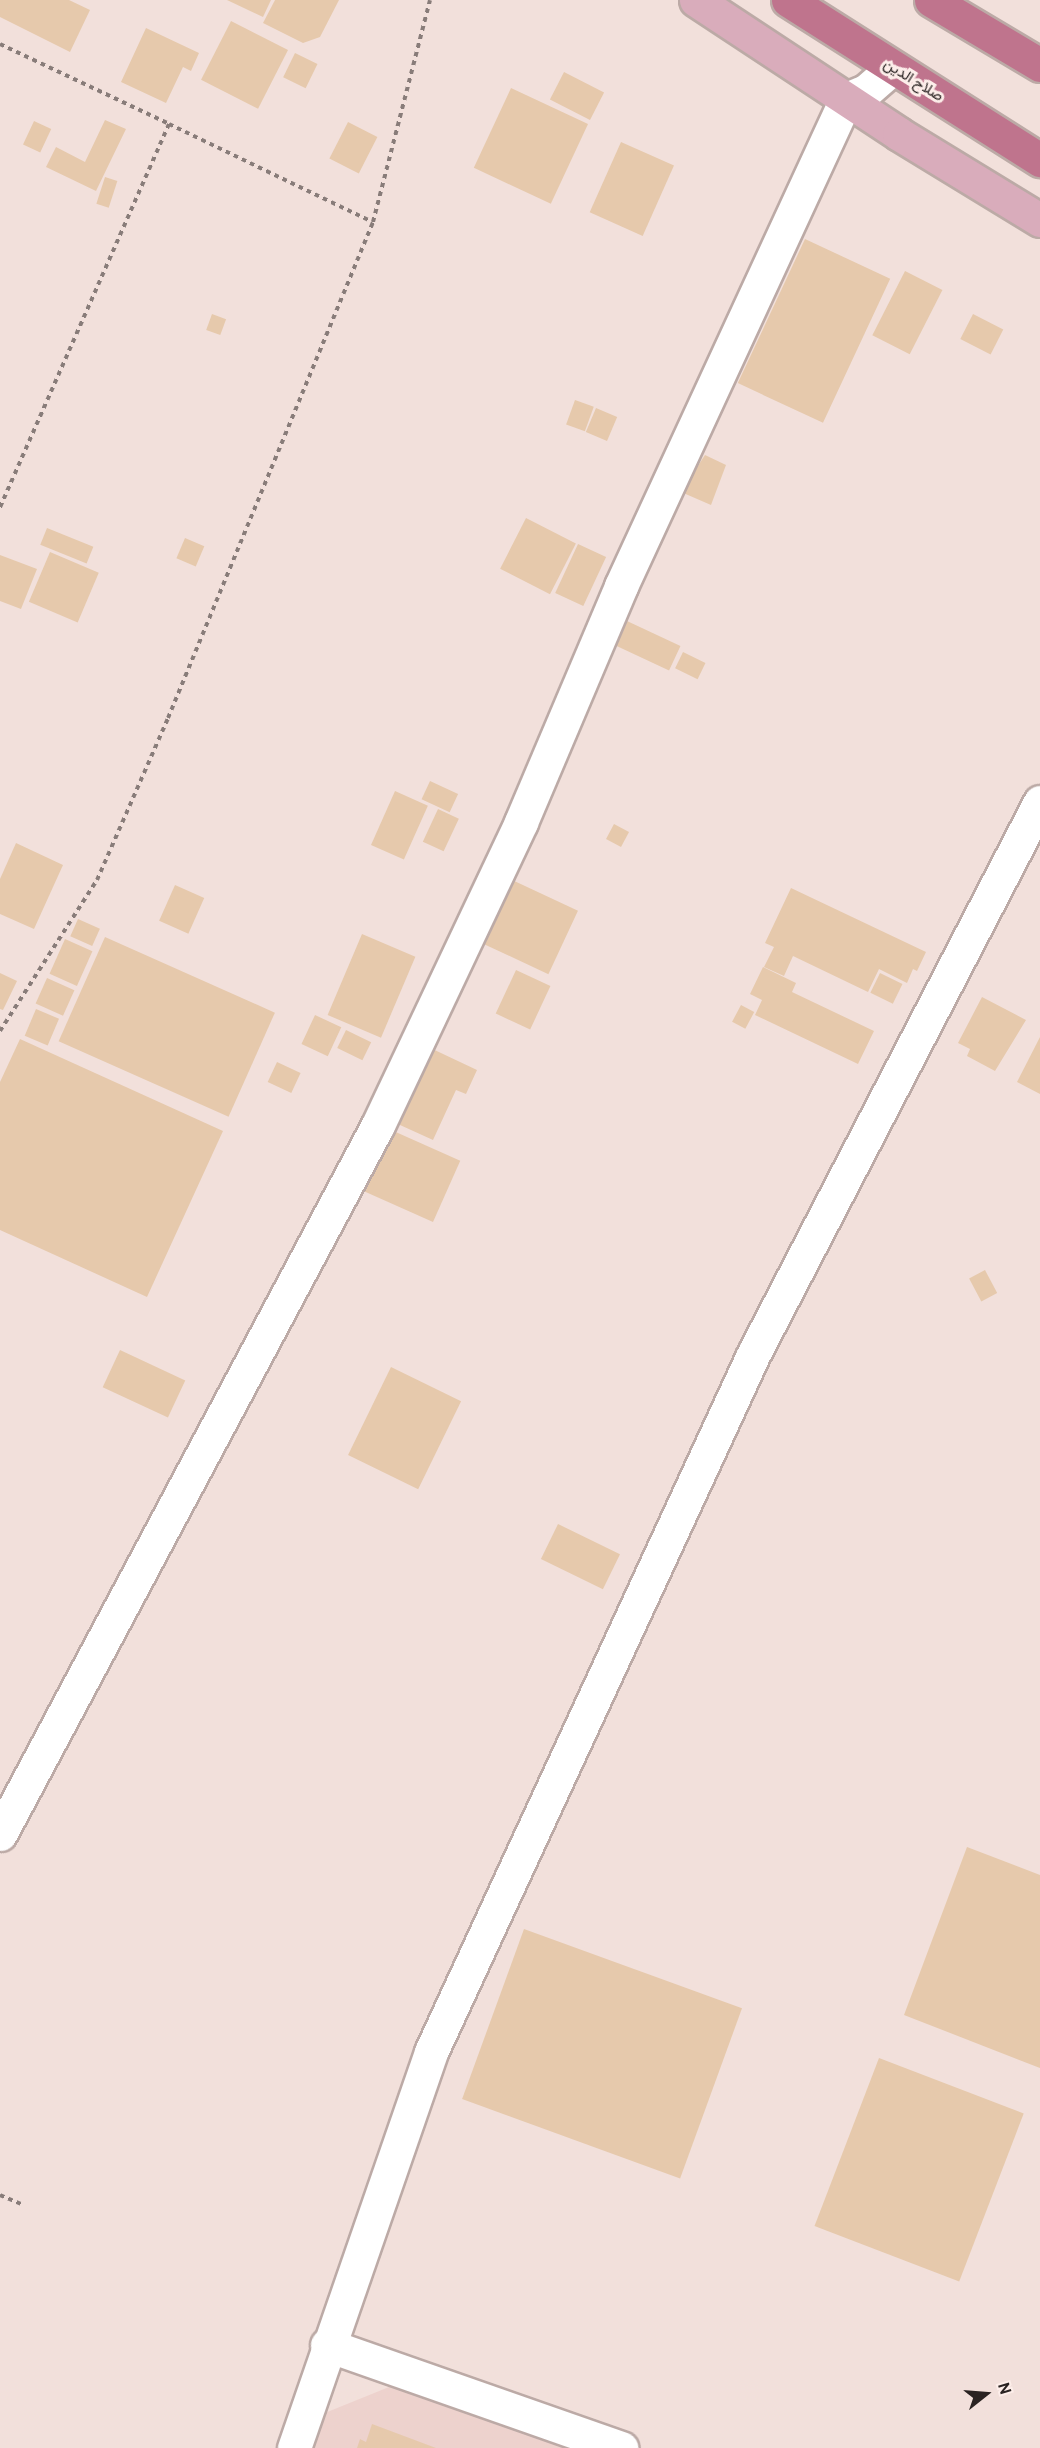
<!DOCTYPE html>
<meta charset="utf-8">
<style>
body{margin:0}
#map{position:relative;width:1040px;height:2448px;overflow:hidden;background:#f2e0db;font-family:Overpass,Vazirmatn,sans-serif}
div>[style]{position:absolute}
.built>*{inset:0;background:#edd2cd}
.building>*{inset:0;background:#e6c9ac;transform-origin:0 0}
.path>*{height:4px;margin-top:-2px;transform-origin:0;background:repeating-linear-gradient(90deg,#887c79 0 4.5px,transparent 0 9px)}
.roads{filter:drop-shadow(2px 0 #bcaaa6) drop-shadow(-2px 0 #bcaaa6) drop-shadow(0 2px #bcaaa6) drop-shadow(0 -2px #bcaaa6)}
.minor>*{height:33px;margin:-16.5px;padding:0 16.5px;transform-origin:16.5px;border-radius:16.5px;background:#fff}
.major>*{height:33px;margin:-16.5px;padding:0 16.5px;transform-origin:16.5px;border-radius:16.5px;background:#d9acbb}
.highway>*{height:33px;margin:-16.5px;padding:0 16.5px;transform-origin:16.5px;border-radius:16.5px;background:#bf748d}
span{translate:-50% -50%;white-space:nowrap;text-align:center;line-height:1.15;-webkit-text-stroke:6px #fdeeea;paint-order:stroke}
.street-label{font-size:15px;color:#2a2322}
.north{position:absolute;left:956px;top:2364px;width:60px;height:60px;-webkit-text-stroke:4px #fdeeea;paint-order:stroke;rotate:73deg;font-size:16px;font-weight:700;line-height:24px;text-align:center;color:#2a2322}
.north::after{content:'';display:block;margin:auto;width:21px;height:27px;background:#2a2322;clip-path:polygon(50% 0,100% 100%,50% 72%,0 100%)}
</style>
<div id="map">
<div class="built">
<div style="clip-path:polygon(394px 2385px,571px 2448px,300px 2448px,310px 2419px)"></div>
</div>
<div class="building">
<div style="clip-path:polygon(0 0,69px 0,90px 10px,70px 52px,0 17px)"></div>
<div style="clip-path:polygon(227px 0,271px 0,263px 17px)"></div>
<div style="clip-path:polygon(275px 0,339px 0,320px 37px,303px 43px,263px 23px)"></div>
<div style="left:231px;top:21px;width:64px;height:66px;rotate:27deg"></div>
<div style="clip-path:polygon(146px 28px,199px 53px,191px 71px,183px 67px,166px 103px,121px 82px)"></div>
<div style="left:295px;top:53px;width:25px;height:27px;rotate:26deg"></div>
<div style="left:564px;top:72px;width:45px;height:31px;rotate:27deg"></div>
<div style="left:511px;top:88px;width:85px;height:88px;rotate:25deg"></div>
<div style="clip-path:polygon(105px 120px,126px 129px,96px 191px,46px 167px,56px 147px,85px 162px)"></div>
<div style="left:34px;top:121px;width:19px;height:26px;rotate:25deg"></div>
<div style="left:348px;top:122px;width:33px;height:41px;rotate:27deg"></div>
<div style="left:621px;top:142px;width:58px;height:77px;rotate:24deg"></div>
<div style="left:105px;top:177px;width:13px;height:28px;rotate:18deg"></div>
<div style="left:805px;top:239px;width:94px;height:159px;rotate:25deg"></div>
<div style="left:905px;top:271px;width:42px;height:72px;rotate:27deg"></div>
<div style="left:212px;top:314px;width:15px;height:17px;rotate:20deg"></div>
<div style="left:973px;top:314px;width:34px;height:28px;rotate:27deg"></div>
<div style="left:575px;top:400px;width:20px;height:26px;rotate:20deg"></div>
<div style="left:596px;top:408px;width:23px;height:26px;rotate:23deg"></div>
<div style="clip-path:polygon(705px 455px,726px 465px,711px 505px,681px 492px)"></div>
<div style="left:526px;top:518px;width:56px;height:57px;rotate:27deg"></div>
<div style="left:47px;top:528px;width:50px;height:18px;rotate:22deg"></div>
<div style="left:185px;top:538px;width:21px;height:22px;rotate:23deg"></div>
<div style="left:578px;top:544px;width:31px;height:54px;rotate:25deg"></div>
<div style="left:50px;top:552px;width:53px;height:54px;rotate:23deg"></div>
<div style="clip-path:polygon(0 555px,37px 569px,21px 609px,0 601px)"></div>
<div style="left:627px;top:621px;width:59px;height:27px;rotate:25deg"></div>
<div style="left:683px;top:652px;width:25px;height:18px;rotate:26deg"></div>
<div style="left:430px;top:781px;width:31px;height:20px;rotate:25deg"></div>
<div style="left:395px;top:791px;width:36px;height:59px;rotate:24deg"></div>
<div style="left:438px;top:809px;width:23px;height:36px;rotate:25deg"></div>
<div style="left:614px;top:824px;width:17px;height:17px;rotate:28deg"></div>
<div style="clip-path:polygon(16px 843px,63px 865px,34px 929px,0 914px,0 879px)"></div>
<div style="left:510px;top:879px;width:75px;height:70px;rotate:25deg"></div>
<div style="left:175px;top:885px;width:32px;height:39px;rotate:24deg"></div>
<div style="clip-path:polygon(791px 888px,926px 952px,917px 971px,913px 969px,907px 983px,879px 969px,868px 992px,793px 956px,784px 976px,764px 967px,774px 947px,765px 943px)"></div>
<div style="left:78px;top:919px;width:24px;height:19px;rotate:24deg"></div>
<div style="left:362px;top:934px;width:58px;height:88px;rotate:23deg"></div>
<div style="left:105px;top:937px;width:186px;height:114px;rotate:24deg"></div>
<div style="left:65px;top:939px;width:30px;height:38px;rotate:24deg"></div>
<div style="clip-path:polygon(763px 967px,796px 983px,792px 992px,874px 1031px,858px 1064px,755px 1015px,762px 1000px,750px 994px)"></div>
<div style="left:516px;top:970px;width:38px;height:48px;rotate:25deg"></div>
<div style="clip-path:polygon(0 973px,17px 981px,3px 1010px,0 1009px)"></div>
<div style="left:880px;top:973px;width:25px;height:22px;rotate:26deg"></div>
<div style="left:47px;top:978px;width:30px;height:28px;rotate:24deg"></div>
<div style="clip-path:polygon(982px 997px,1026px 1020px,995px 1071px,967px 1056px,970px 1049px,958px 1043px)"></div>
<div style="left:741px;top:1005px;width:15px;height:19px;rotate:28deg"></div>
<div style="left:36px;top:1009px;width:25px;height:29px;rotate:23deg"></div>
<div style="left:315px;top:1015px;width:29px;height:32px;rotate:25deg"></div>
<div style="left:346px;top:1030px;width:28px;height:20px;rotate:26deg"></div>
<div style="clip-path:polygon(1040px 1037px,1040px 1094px,1017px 1082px)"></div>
<div style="clip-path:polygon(20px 1039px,223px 1131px,147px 1297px,0 1230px,0 1082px)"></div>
<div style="clip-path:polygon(424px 1045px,477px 1070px,466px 1094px,456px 1090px,433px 1140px,389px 1120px)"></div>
<div style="left:277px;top:1062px;width:26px;height:22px;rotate:25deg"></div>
<div style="left:389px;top:1129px;width:78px;height:67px;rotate:24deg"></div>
<div style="left:985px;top:1270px;width:26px;height:18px;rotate:62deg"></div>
<div style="left:120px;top:1350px;width:72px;height:41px;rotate:25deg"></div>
<div style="left:391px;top:1367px;width:78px;height:98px;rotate:26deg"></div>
<div style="left:558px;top:1524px;width:69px;height:39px;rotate:26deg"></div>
<div style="clip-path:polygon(967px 1847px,1040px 1875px,1040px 2068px,904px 2015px)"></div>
<div style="left:524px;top:1929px;width:232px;height:181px;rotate:20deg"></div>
<div style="left:879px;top:2058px;width:155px;height:180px;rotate:21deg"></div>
<div style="clip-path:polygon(372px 2424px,436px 2448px,357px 2448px,360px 2439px,366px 2442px)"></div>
</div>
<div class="path">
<div style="left:0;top:44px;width:187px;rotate:25.3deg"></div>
<div style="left:169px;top:124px;width:419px;rotate:113.8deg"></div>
<div style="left:169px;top:124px;width:226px;rotate:25.7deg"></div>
<div style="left:0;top:1031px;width:179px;rotate:-57.3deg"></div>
<div style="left:97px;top:880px;width:177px;rotate:-66.3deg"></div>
<div style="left:168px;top:718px;width:537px;rotate:-67.54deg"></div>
<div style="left:373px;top:222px;width:229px;rotate:-75.6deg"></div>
<div style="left:0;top:2195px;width:23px;rotate:23deg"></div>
</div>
<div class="roads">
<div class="minor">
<div style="left:0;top:1834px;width:803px;rotate:-61.94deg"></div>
<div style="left:378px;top:1125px;width:335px;rotate:-64.7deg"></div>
<div style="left:521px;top:822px;width:256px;rotate:-67deg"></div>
<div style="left:621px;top:586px;width:536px;rotate:-65.2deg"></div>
<div style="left:846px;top:99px;width:22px;rotate:-22deg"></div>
<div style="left:866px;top:91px;width:35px;rotate:-41deg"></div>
<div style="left:327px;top:2345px;width:312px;rotate:19.3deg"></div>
<div style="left:294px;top:2448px;width:419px;rotate:-70.9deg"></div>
<div style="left:431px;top:2052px;width:768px;rotate:-65.2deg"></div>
<div style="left:753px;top:1355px;width:623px;rotate:-62.57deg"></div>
</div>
<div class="major">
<div style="left:696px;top:0;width:243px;rotate:33.4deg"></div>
<div style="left:899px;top:134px;width:165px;rotate:31.4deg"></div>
</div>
<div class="highway">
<div style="left:788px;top:0;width:299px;rotate:32.4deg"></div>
<div style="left:931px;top:0;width:127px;rotate:30.8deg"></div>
</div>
</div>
<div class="street-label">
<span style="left:913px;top:81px;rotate:32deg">صلاح الدين</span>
</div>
<div class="north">N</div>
</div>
